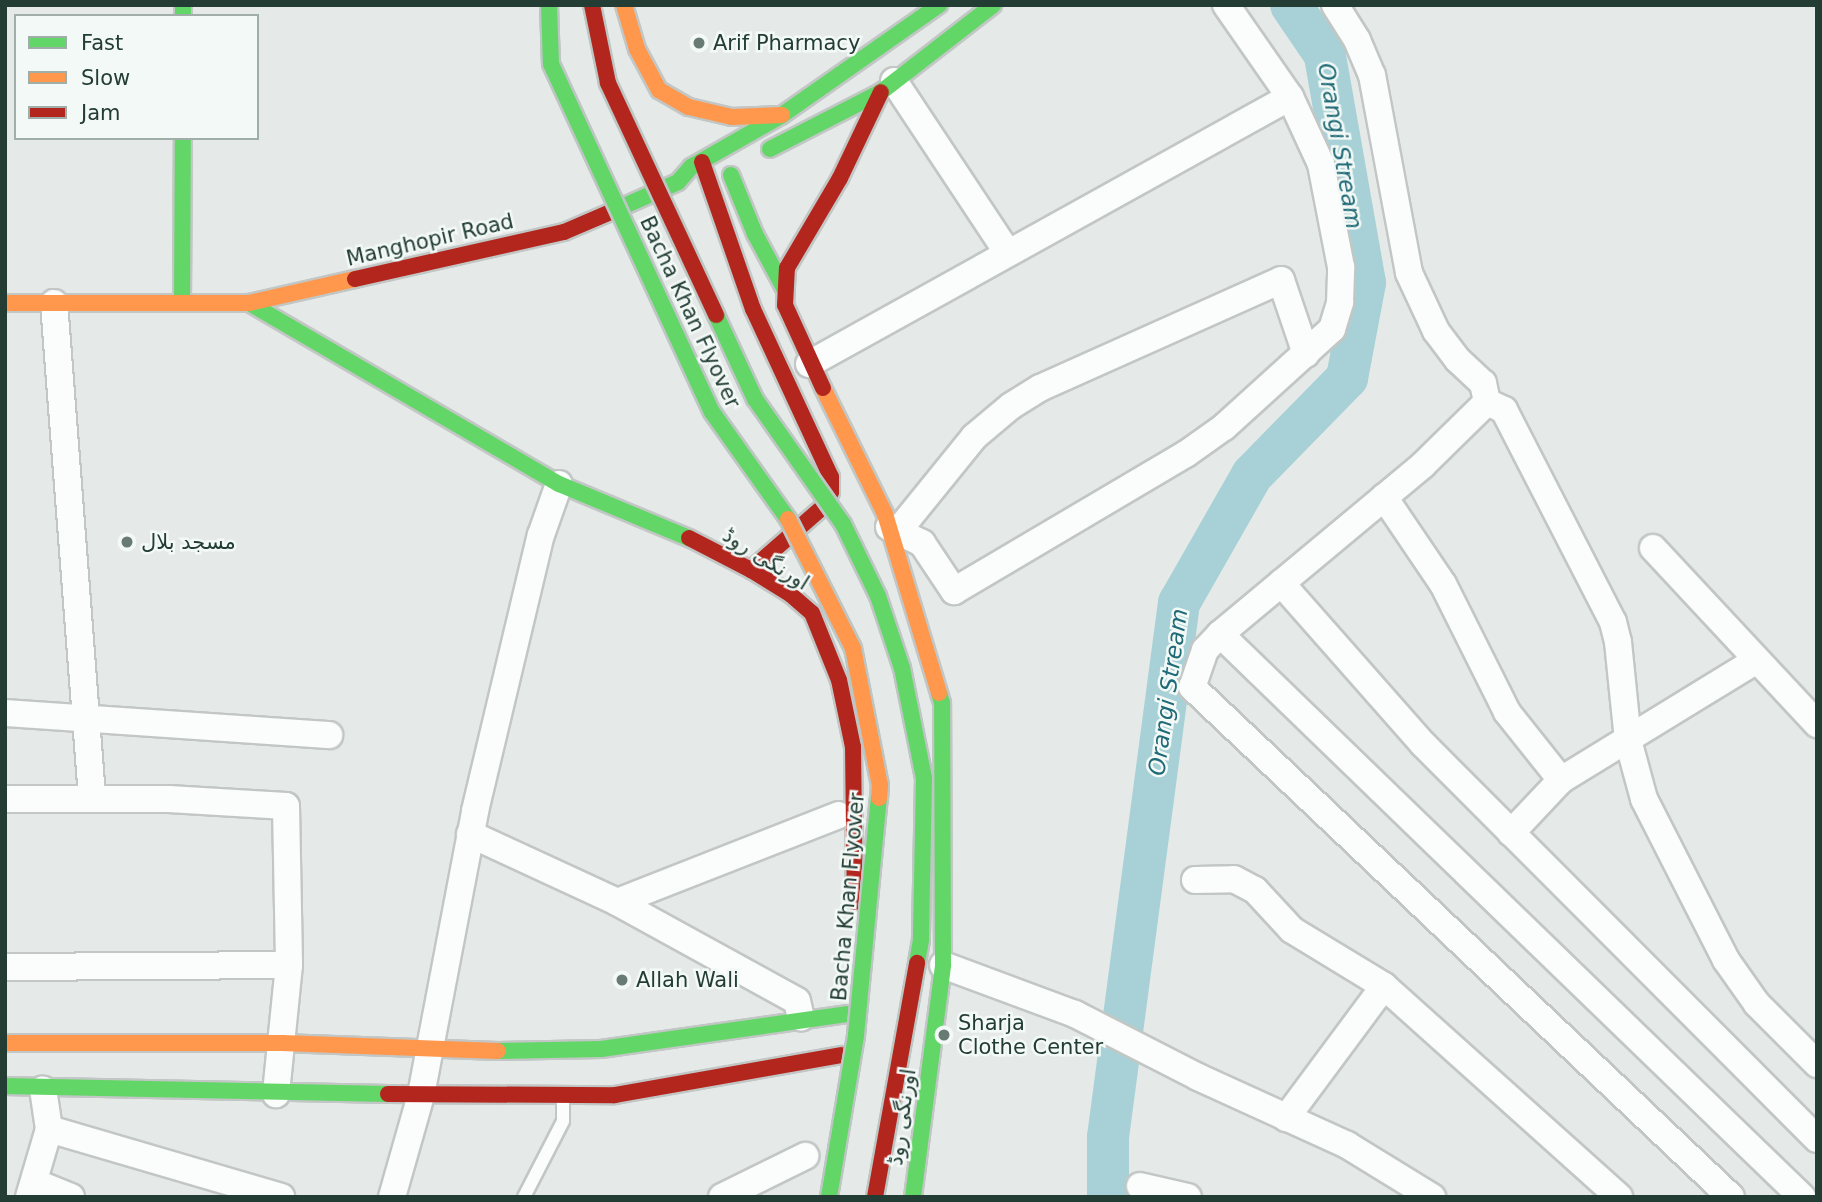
<!DOCTYPE html>
<meta charset="utf-8">
<style>
body{margin:0}
#map{position:relative;width:1822px;height:1202px;overflow:hidden;background:#e5eae8;font-family:"DejaVu Sans",Vazirmatn,sans-serif}
div>[style]{position:absolute}
.river>*{height:42px;margin:-21px;padding:0 21px;transform-origin:21px;border-radius:21px;background:#a7d1d6}
.roads{filter:drop-shadow(2px 0 #c2c7c5) drop-shadow(-2px 0 #c2c7c5) drop-shadow(0 2px #c2c7c5) drop-shadow(0 -2px #c2c7c5)}
.lane>*{height:12px;margin:-6px;padding:0 6px;transform-origin:6px;border-radius:6px;background:#fbfcfc}
.street>*{height:26px;margin:-13px;padding:0 13px;transform-origin:13px;border-radius:13px;background:#fbfcfc}
.fast>*{height:16px;margin:-8px;padding:0 8px;transform-origin:8px;border-radius:8px;background:#63d668}
.slow>*{height:16px;margin:-8px;padding:0 8px;transform-origin:8px;border-radius:8px;background:#ff974d}
.jam>*{height:16px;margin:-8px;padding:0 8px;transform-origin:8px;border-radius:8px;background:#b3261e}
.bridges{filter:drop-shadow(2px 0 #bdc6c3) drop-shadow(-2px 0 #bdc6c3) drop-shadow(0 2px #bdc6c3) drop-shadow(0 -2px #bdc6c3)}
.fast-bridge>*{height:16px;margin:-8px;padding:0 8px;transform-origin:8px;border-radius:8px;background:#63d668}
.slow-bridge>*{height:16px;margin:-8px;padding:0 8px;transform-origin:8px;border-radius:8px;background:#ff974d}
.jam-bridge>*{height:16px;margin:-8px;padding:0 8px;transform-origin:8px;border-radius:8px;background:#b3261e}
.dots>*{width:19px;height:19px;translate:-50% -50%;box-sizing:border-box;border:4px solid #f3f9f6;border-radius:50%}
span{translate:-50% -50%;white-space:nowrap;text-align:center;line-height:1.15;-webkit-text-stroke:5px #f3f9f6;paint-order:stroke}
.poi-label{font-size:21px;color:#233d35}
.left{translate:0 -50%;text-align:left}
.street-label{font-size:21px;color:#233d35}
.water-label{font-size:23px;color:#1f6a77;font-style:italic}
.frame{position:absolute;inset:0;border:7px solid #233d35;pointer-events:none}
.legend{position:absolute;left:14px;top:14px;width:245px;height:126px;box-sizing:border-box;background:#f3f9f6;border:2px solid #a0aea9;margin:0;padding:9px 12px;list-style:none;font-size:21px;color:#233d35}
.legend li{display:flex;align-items:center;gap:14px;height:35px}
.legend b{width:35px;border:2px solid #a0aea9}
</style>
<div id="map">
<div class="river">
<div style="left:1108px;top:1197px;width:60px;rotate:-90deg"></div>
<div style="left:1108px;top:1137px;width:539px;rotate:-82.43deg"></div>
<div style="left:1179px;top:603px;width:147px;rotate:-60.3deg"></div>
<div style="left:1252px;top:475px;width:136px;rotate:-45.6deg"></div>
<div style="left:1347px;top:378px;width:97px;rotate:-79.3deg"></div>
<div style="left:1365px;top:283px;width:231px;rotate:-100deg"></div>
<div style="left:1325px;top:55px;width:60px;rotate:-124.2deg"></div>
</div>
<div class="roads">
<div class="lane">
<div style="left:524px;top:1197px;width:85px;rotate:-62.8deg"></div>
<div style="left:563px;top:1121px;width:23px;rotate:-90deg"></div>
</div>
<div class="street">
<div style="left:1335px;top:5px;width:41px;rotate:57.8deg"></div>
<div style="left:1357px;top:40px;width:38px;rotate:67deg"></div>
<div style="left:1372px;top:75px;width:201px;rotate:79.4deg"></div>
<div style="left:1409px;top:273px;width:64px;rotate:65deg"></div>
<div style="left:1436px;top:331px;width:36px;rotate:53deg"></div>
<div style="left:1458px;top:360px;width:34px;rotate:43deg"></div>
<div style="left:1483px;top:383px;width:19px;rotate:78deg"></div>
<div style="left:1487px;top:402px;width:90px;rotate:135.5deg"></div>
<div style="left:1423px;top:465px;width:264px;rotate:140.2deg"></div>
<div style="left:1220px;top:634px;width:22px;rotate:133deg"></div>
<div style="left:1205px;top:650px;width:39px;rotate:109deg"></div>
<div style="left:1192px;top:687px;width:742px;rotate:43.42deg"></div>
<div style="left:894px;top:81px;width:206px;rotate:56.5deg"></div>
<div style="left:54px;top:303px;width:497px;rotate:85.6deg"></div>
<div style="left:809px;top:364px;width:550px;rotate:-29.03deg"></div>
<div style="left:1487px;top:402px;width:19px;rotate:25deg"></div>
<div style="left:1504px;top:410px;width:238px;rotate:62.8deg"></div>
<div style="left:1613px;top:622px;width:21px;rotate:76deg"></div>
<div style="left:1618px;top:642px;width:99px;rotate:84.2deg"></div>
<div style="left:1628px;top:740px;width:61px;rotate:74.8deg"></div>
<div style="left:1644px;top:799px;width:181px;rotate:63deg"></div>
<div style="left:1726px;top:960px;width:54px;rotate:54.8deg"></div>
<div style="left:1757px;top:1004px;width:85px;rotate:45deg"></div>
<div style="left:1384px;top:497px;width:105px;rotate:55.9deg"></div>
<div style="left:1443px;top:584px;width:143px;rotate:63.4deg"></div>
<div style="left:1507px;top:712px;width:87px;rotate:51.5deg"></div>
<div style="left:889px;top:527px;width:37px;rotate:26deg"></div>
<div style="left:922px;top:543px;width:58px;rotate:56.3deg"></div>
<div style="left:954px;top:591px;width:269px;rotate:-30.6deg"></div>
<div style="left:1186px;top:454px;width:47px;rotate:-35.4deg"></div>
<div style="left:1224px;top:427px;width:146px;rotate:-42.2deg"></div>
<div style="left:1332px;top:329px;width:28px;rotate:-73deg"></div>
<div style="left:1340px;top:302px;width:35px;rotate:-88deg"></div>
<div style="left:1341px;top:267px;width:105px;rotate:-101deg"></div>
<div style="left:1321px;top:164px;width:74px;rotate:-114.8deg"></div>
<div style="left:1290px;top:97px;width:112px;rotate:-124.8deg"></div>
<div style="left:898px;top:531px;width:121px;rotate:-51deg"></div>
<div style="left:974px;top:437px;width:48px;rotate:-40deg"></div>
<div style="left:1011px;top:406px;width:34px;rotate:-32deg"></div>
<div style="left:1040px;top:388px;width:264px;rotate:-24.1deg"></div>
<div style="left:1281px;top:280px;width:78px;rotate:71.3deg"></div>
<div style="left:1653px;top:548px;width:241px;rotate:47deg"></div>
<div style="left:1281px;top:583px;width:215px;rotate:48.6deg"></div>
<div style="left:1423px;top:744px;width:558px;rotate:45.07deg"></div>
<div style="left:1220px;top:634px;width:810px;rotate:44.05deg"></div>
<div style="left:5px;top:713px;width:325px;rotate:3.9deg"></div>
<div style="left:5px;top:799px;width:164px"></div>
<div style="left:169px;top:799px;width:117px;rotate:3.4deg"></div>
<div style="left:286px;top:806px;width:159px;rotate:88.9deg"></div>
<div style="left:289px;top:965px;width:130px;rotate:95.8deg"></div>
<div style="left:1511px;top:833px;width:73px;rotate:-46.7deg"></div>
<div style="left:1561px;top:780px;width:228px;rotate:-31.5deg"></div>
<div style="left:470px;top:834px;width:162px;rotate:24.8deg"></div>
<div style="left:617px;top:902px;width:205px;rotate:28.8deg"></div>
<div style="left:797px;top:1001px;width:17px;rotate:77deg"></div>
<div style="left:1195px;top:880px;width:39px;rotate:-1deg"></div>
<div style="left:1234px;top:879px;width:24px;rotate:28deg"></div>
<div style="left:1255px;top:890px;width:54px;rotate:47.2deg"></div>
<div style="left:1292px;top:930px;width:108px;rotate:31.3deg"></div>
<div style="left:1384px;top:986px;width:316px;rotate:41.9deg"></div>
<div style="left:617px;top:902px;width:238px;rotate:-21.4deg"></div>
<div style="left:943px;top:965px;width:141px;rotate:20.4deg"></div>
<div style="left:1075px;top:1014px;width:138px;rotate:27.1deg"></div>
<div style="left:1198px;top:1077px;width:164px;rotate:24.5deg"></div>
<div style="left:1347px;top:1145px;width:100px;rotate:31.5deg"></div>
<div style="left:5px;top:967px;width:284px;rotate:-0.4deg"></div>
<div style="left:1286px;top:1118px;width:164px;rotate:-53.4deg"></div>
<div style="left:49px;top:1129px;width:242px;rotate:16.3deg"></div>
<div style="left:34px;top:1182px;width:40px;rotate:22deg"></div>
<div style="left:1140px;top:1186px;width:49px;rotate:12.9deg"></div>
<div style="left:29px;top:1197px;width:71px;rotate:-73.6deg"></div>
<div style="left:49px;top:1129px;width:40px;rotate:-98.5deg"></div>
<div style="left:392px;top:1197px;width:106px;rotate:-74.1deg"></div>
<div style="left:421px;top:1095px;width:289px;rotate:-79.2deg"></div>
<div style="left:475px;top:811px;width:284px;rotate:-76.6deg"></div>
<div style="left:541px;top:535px;width:54px;rotate:-70.6deg"></div>
<div style="left:722px;top:1197px;width:93px;rotate:-26.3deg"></div>
</div>
<div class="fast">
<div style="left:183px;top:5px;width:11px;rotate:90deg"></div>
<div style="left:770px;top:149px;width:125px;rotate:-27.2deg"></div>
<div style="left:881px;top:92px;width:142px;rotate:-37.8deg"></div>
<div style="left:731px;top:175px;width:64px;rotate:67.9deg"></div>
<div style="left:755px;top:234px;width:61px;rotate:61.8deg"></div>
<div style="left:613px;top:211px;width:71px;rotate:-24deg"></div>
<div style="left:678px;top:182px;width:20px;rotate:-49deg"></div>
<div style="left:691px;top:167px;width:105px;rotate:-29.7deg"></div>
<div style="left:782px;top:115px;width:192px;rotate:-35deg"></div>
<div style="left:182px;top:303px;width:165px;rotate:-89.7deg"></div>
<div style="left:249px;top:303px;width:359px;rotate:30.3deg"></div>
<div style="left:559px;top:484px;width:141px;rotate:22.6deg"></div>
<div style="left:498px;top:1051px;width:103px;rotate:-1.1deg"></div>
<div style="left:601px;top:1049px;width:248px;rotate:-8.1deg"></div>
<div style="left:5px;top:1086px;width:383px;rotate:1.2deg"></div>
<div style="left:913px;top:1197px;width:234px;rotate:-82.6deg"></div>
<div style="left:943px;top:965px;width:262px;rotate:-90.2deg"></div>
<div style="left:942px;top:703px;width:10px;rotate:-107deg"></div>
</div>
<div class="slow">
<div style="left:624px;top:5px;width:46px;rotate:73.5deg"></div>
<div style="left:637px;top:49px;width:47px;rotate:61.8deg"></div>
<div style="left:659px;top:90px;width:34px;rotate:30deg"></div>
<div style="left:689px;top:107px;width:44px;rotate:13.1deg"></div>
<div style="left:732px;top:117px;width:50px;rotate:-2.3deg"></div>
<div style="left:5px;top:303px;width:244px"></div>
<div style="left:249px;top:303px;width:109px;rotate:-12.8deg"></div>
<div style="left:823px;top:388px;width:140px;rotate:63.8deg"></div>
<div style="left:885px;top:514px;width:187px;rotate:73.2deg"></div>
<div style="left:5px;top:1043px;width:277px"></div>
<div style="left:282px;top:1043px;width:216px;rotate:2.1deg"></div>
</div>
<div class="jam">
<div style="left:702px;top:162px;width:156px;rotate:70.9deg"></div>
<div style="left:753px;top:309px;width:185px;rotate:65.1deg"></div>
<div style="left:831px;top:477px;width:15px;rotate:90deg"></div>
<div style="left:831px;top:492px;width:16px;rotate:117deg"></div>
<div style="left:824px;top:506px;width:97px;rotate:138.8deg"></div>
<div style="left:355px;top:279px;width:214px;rotate:-12.7deg"></div>
<div style="left:564px;top:232px;width:53px;rotate:-23.2deg"></div>
<div style="left:823px;top:388px;width:91px;rotate:-114.6deg"></div>
<div style="left:785px;top:305px;width:37px;rotate:-87deg"></div>
<div style="left:787px;top:268px;width:104px;rotate:-59.5deg"></div>
<div style="left:840px;top:178px;width:95px;rotate:-64.5deg"></div>
<div style="left:689px;top:538px;width:70px;rotate:27.3deg"></div>
<div style="left:751px;top:570px;width:46px;rotate:31.6deg"></div>
<div style="left:790px;top:594px;width:29px;rotate:41deg"></div>
<div style="left:812px;top:613px;width:72px;rotate:68.1deg"></div>
<div style="left:839px;top:680px;width:68px;rotate:78.2deg"></div>
<div style="left:853px;top:747px;width:155px;rotate:89.3deg"></div>
<div style="left:388px;top:1094px;width:227px;rotate:0.3deg"></div>
<div style="left:615px;top:1095px;width:230px;rotate:-10deg"></div>
</div>
</div>
<div class="bridges">
<div class="fast-bridge">
<div style="left:549px;top:5px;width:59px;rotate:88.1deg"></div>
<div style="left:551px;top:64px;width:383px;rotate:65.2deg"></div>
<div style="left:712px;top:412px;width:131px;rotate:54.6deg"></div>
<div style="left:716px;top:315px;width:93px;rotate:65.1deg"></div>
<div style="left:755px;top:399px;width:153px;rotate:54.9deg"></div>
<div style="left:843px;top:524px;width:80px;rotate:64.1deg"></div>
<div style="left:878px;top:596px;width:76px;rotate:71.6deg"></div>
<div style="left:902px;top:668px;width:112px;rotate:78.7deg"></div>
<div style="left:924px;top:778px;width:162px;rotate:91.1deg"></div>
<div style="left:921px;top:940px;width:23px;rotate:100deg"></div>
<div style="left:829px;top:1197px;width:164px;rotate:-80.5deg"></div>
<div style="left:856px;top:1035px;width:238px;rotate:-84.5deg"></div>
</div>
<div class="slow-bridge">
<div style="left:788px;top:519px;width:144px;rotate:63.3deg"></div>
<div style="left:853px;top:648px;width:140px;rotate:78.9deg"></div>
<div style="left:880px;top:785px;width:13px;rotate:94deg"></div>
</div>
<div class="jam-bridge">
<div style="left:592px;top:5px;width:80px;rotate:78.4deg"></div>
<div style="left:608px;top:83px;width:256px;rotate:65deg"></div>
<div style="left:875px;top:1197px;width:238px;rotate:-79.8deg"></div>
</div>
</div>
<div class="dots">
<div style="left:699px;top:43px;background:#677a74"></div>
<div style="left:127px;top:542px;background:#677a74"></div>
<div style="left:622px;top:980px;background:#677a74"></div>
<div style="left:944px;top:1035px;background:#677a74"></div>
</div>
<div class="poi-label">
<span class="left" style="left:713px;top:43px">Arif Pharmacy</span>
<span class="left" style="left:141px;top:542px">مسجد بلال</span>
<span class="left" style="left:636px;top:980px">Allah Wali</span>
<span class="left" style="left:958px;top:1035px">Sharja<br>Clothe Center</span>
</div>
<div class="street-label">
<span style="left:430px;top:240px;rotate:-13deg">Manghopir Road</span>
<span style="left:690px;top:312px;rotate:65deg">Bacha Khan Flyover</span>
<span style="left:766px;top:559px;rotate:32deg">اورنگی روڈ</span>
<span style="left:848px;top:897px;rotate:-85deg">Bacha Khan Flyover</span>
<span style="left:902px;top:1117px;rotate:-82deg">اورنگی روڈ</span>
</div>
<div class="water-label">
<span style="left:1340px;top:146px;rotate:80deg">Orangi Stream</span>
<span style="left:1168px;top:692px;rotate:-82deg">Orangi Stream</span>
</div>
<div class="frame"></div>
<ul class="legend">
<li><b style="height:9px;background:#63d668"></b>Fast</li>
<li><b style="height:9px;background:#ff974d"></b>Slow</li>
<li><b style="height:9px;background:#b3261e"></b>Jam</li>
</ul>
</div>
